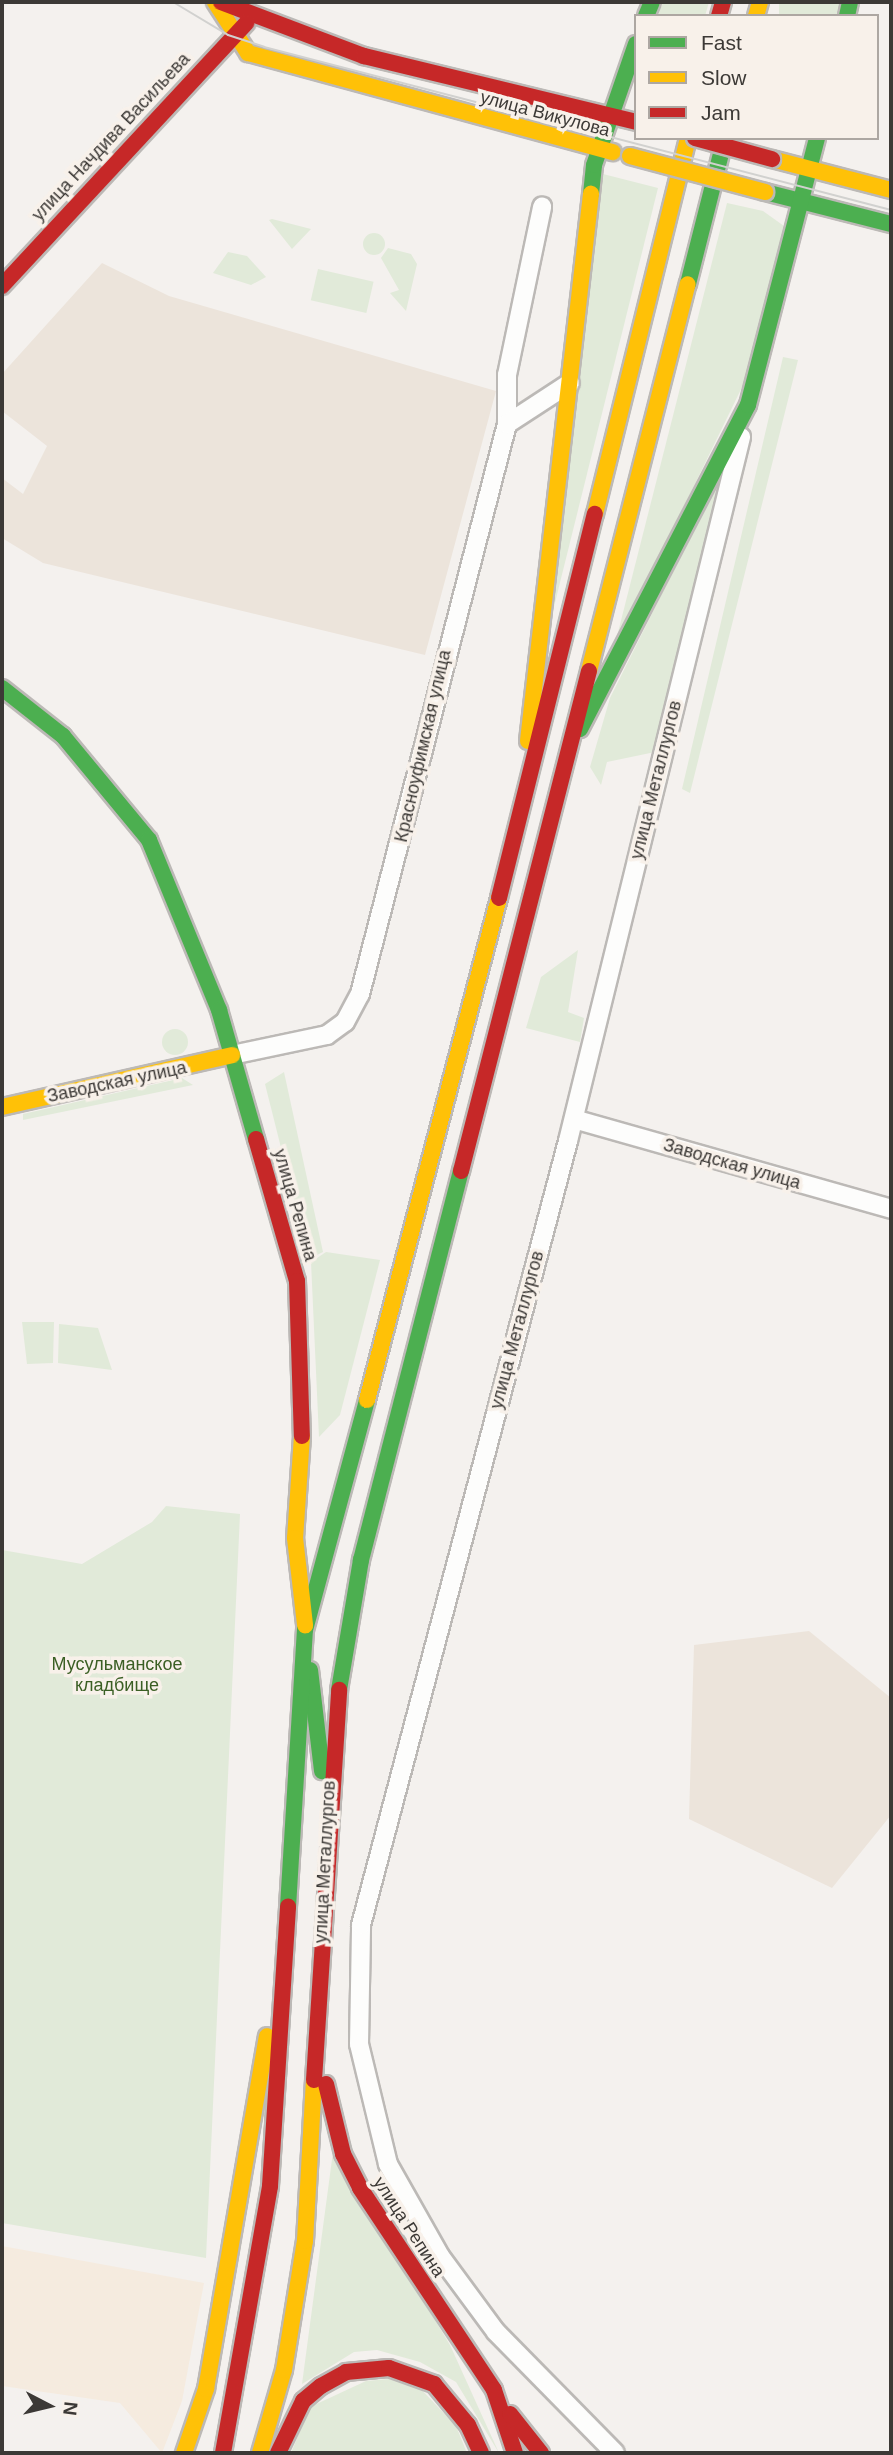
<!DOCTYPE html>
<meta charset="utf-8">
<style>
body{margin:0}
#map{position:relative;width:893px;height:2455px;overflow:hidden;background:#f4f1ee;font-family:Arial,sans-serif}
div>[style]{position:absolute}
.commercial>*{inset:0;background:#f5ebdf}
.built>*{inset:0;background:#ece4db}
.green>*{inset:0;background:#e1ead9;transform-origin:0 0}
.round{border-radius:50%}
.roads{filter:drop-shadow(2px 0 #bcb9b6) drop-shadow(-2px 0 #bcb9b6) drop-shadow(0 2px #bcb9b6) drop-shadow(0 -2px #bcb9b6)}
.street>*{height:18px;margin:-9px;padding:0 9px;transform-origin:9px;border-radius:9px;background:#fdfdfc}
.fast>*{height:16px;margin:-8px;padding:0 8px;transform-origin:8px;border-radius:8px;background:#4caf50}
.slow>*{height:16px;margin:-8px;padding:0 8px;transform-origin:8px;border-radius:8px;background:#ffc107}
.jam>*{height:16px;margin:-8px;padding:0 8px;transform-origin:8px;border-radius:8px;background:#c62828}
.tram>*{height:2px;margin:-1px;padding:0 1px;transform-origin:1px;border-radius:1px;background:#d1d1cf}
.bridges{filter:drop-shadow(2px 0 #bcb9b6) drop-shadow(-2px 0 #bcb9b6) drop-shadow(0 2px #bcb9b6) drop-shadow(0 -2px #bcb9b6)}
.slow-bridge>*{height:16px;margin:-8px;padding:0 8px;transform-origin:8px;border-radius:8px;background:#ffc107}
.jam-bridge>*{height:16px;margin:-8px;padding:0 8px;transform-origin:8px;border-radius:8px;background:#c62828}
span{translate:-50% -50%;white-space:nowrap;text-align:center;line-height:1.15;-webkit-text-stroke:7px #f8f1ea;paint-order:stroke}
.street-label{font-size:18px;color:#3c3936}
.park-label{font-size:18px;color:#3b5f24}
.frame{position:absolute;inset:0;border:4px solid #3c3936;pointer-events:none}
.legend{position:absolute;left:634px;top:14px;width:245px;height:126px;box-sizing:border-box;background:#f8f1ea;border:2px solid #ada7a2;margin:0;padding:9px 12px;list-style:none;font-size:21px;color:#3c3936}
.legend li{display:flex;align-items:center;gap:14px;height:35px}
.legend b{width:35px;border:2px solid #ada7a2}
.north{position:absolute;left:14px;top:2371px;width:70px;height:70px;-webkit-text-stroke:5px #f8f1ea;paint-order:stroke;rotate:97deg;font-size:19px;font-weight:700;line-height:28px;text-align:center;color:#3c3936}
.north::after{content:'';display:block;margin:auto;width:24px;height:32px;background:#3c3936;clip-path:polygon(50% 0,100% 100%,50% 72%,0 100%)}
</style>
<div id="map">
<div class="commercial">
<div style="clip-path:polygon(2px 2246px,204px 2283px,182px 2401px,162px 2453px,120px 2403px,2px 2386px)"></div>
</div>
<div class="built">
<div style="clip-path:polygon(102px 263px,169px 296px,496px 391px,425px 655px,43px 563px,2px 538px,2px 478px,23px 494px,47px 446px,2px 411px,2px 374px)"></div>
<div style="clip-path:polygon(809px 1631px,891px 1698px,891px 1815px,832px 1888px,689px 1819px,694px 1645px)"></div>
</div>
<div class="green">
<div style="clip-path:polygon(663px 2px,709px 2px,705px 16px,658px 16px)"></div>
<div style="left:779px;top:2px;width:61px;height:14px"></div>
<div style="clip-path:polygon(603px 174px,658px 188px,547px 635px)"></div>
<div style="clip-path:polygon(727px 203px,763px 211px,784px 226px,746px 379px,613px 652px)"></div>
<div style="clip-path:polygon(269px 220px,272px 219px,311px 229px,292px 249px)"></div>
<div class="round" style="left:363px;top:233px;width:22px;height:22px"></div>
<div style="clip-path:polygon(388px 248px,411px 254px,417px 264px,406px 311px,390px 293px,399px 290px,381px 258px)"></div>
<div style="clip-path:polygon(228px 252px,247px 256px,266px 277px,251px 285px,213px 273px)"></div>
<div style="left:318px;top:269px;width:57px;height:32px;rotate:13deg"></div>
<div style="clip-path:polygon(783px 357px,798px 360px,690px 793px,682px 789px)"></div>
<div style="clip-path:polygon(724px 469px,655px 752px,607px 762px,601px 785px,590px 767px,610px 698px)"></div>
<div style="clip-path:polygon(578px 950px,568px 1012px,584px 1018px,580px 1042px,526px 1028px,541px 977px)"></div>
<div class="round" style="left:162px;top:1029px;width:26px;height:26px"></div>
<div style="clip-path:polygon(284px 1072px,323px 1252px,309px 1259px,265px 1084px)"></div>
<div style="clip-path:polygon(182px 1078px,193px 1085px,23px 1120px,23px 1114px)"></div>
<div style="clip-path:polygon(326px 1252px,380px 1260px,340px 1415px,319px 1437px,311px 1262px)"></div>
<div style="clip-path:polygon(22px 1322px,54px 1322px,53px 1363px,27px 1364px)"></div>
<div style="clip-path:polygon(59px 1324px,98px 1328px,112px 1370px,58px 1363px)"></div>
<div style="clip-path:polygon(166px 1506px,240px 1514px,206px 2258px,2px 2223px,2px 1550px,82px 1564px,152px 1522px)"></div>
<div style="clip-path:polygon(333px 2152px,450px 2345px,499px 2453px,456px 2382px,420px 2362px,377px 2350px,354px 2352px,302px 2384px)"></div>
<div style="clip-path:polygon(389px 2379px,418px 2386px,456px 2426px,467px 2453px,291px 2453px,310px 2407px,366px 2381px)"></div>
</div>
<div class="roads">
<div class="street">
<div style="left:507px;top:424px;width:49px;rotate:-90deg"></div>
<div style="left:507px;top:375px;width:172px;rotate:-78.2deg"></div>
<div style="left:232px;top:1055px;width:97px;rotate:-11.9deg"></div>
<div style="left:327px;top:1035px;width:22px;rotate:-36deg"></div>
<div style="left:345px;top:1022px;width:32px;rotate:-62deg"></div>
<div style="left:360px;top:994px;width:589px;rotate:-75.54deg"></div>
<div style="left:507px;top:424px;width:75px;rotate:-33.1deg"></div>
<div style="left:574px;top:1119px;width:330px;rotate:15.8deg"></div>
<div style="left:615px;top:2453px;width:170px;rotate:-134.5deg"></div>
<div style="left:496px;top:2332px;width:94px;rotate:-126.4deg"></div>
<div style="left:440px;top:2256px;width:106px;rotate:-119.5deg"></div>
<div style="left:388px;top:2164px;width:123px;rotate:-103.6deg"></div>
<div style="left:359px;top:2044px;width:119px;rotate:-89deg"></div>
<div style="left:361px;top:1925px;width:811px;rotate:-75.21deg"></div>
<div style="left:568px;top:1141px;width:725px;rotate:-76.19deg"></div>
</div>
<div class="fast">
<div style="left:646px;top:16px;width:15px;rotate:-67deg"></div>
<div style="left:847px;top:16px;width:14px;rotate:-78deg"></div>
<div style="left:765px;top:192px;width:130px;rotate:14.3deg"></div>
<div style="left:591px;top:194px;width:29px;rotate:-84deg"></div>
<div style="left:594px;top:165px;width:128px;rotate:-70.9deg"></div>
<div style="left:688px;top:284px;width:151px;rotate:-75.8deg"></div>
<div style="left:2px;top:688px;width:78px;rotate:38.2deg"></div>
<div style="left:63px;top:736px;width:135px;rotate:50.4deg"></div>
<div style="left:149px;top:840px;width:184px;rotate:67.6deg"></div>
<div style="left:219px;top:1010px;width:134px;rotate:74deg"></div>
<div style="left:580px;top:729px;width:365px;rotate:-62.6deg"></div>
<div style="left:748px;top:405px;width:276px;rotate:-75.5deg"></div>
<div style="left:310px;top:1670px;width:102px;rotate:83.2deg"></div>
<div style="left:339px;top:1690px;width:132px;rotate:-80.4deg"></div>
<div style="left:361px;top:1560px;width:402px;rotate:-75.6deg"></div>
<div style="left:288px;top:1907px;width:278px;rotate:-86.5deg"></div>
<div style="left:305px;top:1630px;width:238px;rotate:-74.9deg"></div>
</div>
<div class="slow">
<div style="left:215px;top:2px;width:61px;rotate:57.1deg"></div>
<div style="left:248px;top:53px;width:378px;rotate:15.2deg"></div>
<div style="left:756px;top:16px;width:15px;rotate:-74deg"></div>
<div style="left:772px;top:159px;width:123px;rotate:14.6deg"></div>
<div style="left:595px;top:514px;width:387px;rotate:-76.1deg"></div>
<div style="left:589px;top:671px;width:399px;rotate:-75.7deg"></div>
<div style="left:528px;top:741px;width:551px;rotate:-83.43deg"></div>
<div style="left:2px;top:1107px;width:236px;rotate:-12.7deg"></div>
<div style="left:367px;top:1400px;width:519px;rotate:-75.27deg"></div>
<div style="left:302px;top:1436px;width:102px;rotate:93.9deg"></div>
<div style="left:295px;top:1538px;width:88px;rotate:83.4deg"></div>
<div style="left:184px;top:2453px;width:68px;rotate:-71deg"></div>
<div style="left:206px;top:2389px;width:358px;rotate:-80.2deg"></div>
<div style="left:260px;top:2453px;width:86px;rotate:-73.9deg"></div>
<div style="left:284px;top:2370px;width:131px;rotate:-80.8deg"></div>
<div style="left:305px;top:2241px;width:161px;rotate:-86.8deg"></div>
</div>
<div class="jam">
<div style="left:221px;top:2px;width:153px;rotate:20.7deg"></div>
<div style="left:364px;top:56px;width:280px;rotate:13.6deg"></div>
<div style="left:719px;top:16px;width:15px;rotate:-74deg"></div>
<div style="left:2px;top:286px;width:359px;rotate:-47.1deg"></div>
<div style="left:499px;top:898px;width:396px;rotate:-76deg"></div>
<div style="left:256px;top:1139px;width:148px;rotate:73.9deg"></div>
<div style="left:297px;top:1281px;width:155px;rotate:88.2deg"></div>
<div style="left:461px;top:1171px;width:516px;rotate:-75.64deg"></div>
<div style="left:314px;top:2080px;width:391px;rotate:-86.3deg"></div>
<div style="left:326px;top:2084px;width:72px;rotate:76.3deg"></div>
<div style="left:343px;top:2154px;width:38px;rotate:63deg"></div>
<div style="left:360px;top:2188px;width:242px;rotate:56.4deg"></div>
<div style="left:494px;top:2390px;width:66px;rotate:71.6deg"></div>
<div style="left:510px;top:2414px;width:50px;rotate:51.5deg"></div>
<div style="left:223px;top:2453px;width:271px;rotate:-80deg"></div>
<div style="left:270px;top:2186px;width:280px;rotate:-86.3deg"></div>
<div style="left:278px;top:2453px;width:58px;rotate:-64.3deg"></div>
<div style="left:303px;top:2401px;width:23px;rotate:-40deg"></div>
<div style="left:321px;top:2386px;width:29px;rotate:-29deg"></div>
<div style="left:346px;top:2372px;width:43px;rotate:-5.3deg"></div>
<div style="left:389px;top:2368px;width:48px;rotate:19.6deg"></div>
<div style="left:434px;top:2384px;width:53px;rotate:50.3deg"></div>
<div style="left:468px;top:2425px;width:31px;rotate:65deg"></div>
</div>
</div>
<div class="tram">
<div style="left:173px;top:2px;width:64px;rotate:31deg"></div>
<div style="left:228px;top:35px;width:38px;rotate:18deg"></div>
<div style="left:264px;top:47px;width:648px;rotate:14.57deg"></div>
</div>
<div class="bridges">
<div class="slow-bridge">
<div style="left:630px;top:156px;width:140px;rotate:14.9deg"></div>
</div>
<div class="jam-bridge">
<div style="left:695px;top:138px;width:80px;rotate:15.3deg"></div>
</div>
</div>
<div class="street-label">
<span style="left:545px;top:114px;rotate:15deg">улица Викулова</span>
<span style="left:111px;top:137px;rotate:-47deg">улица Начдива Васильева</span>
<span style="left:423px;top:746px;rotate:-77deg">Красноуфимская улица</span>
<span style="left:656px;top:780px;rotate:-76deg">улица Металлургов</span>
<span style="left:117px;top:1082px;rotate:-12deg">Заводская улица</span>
<span style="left:732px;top:1164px;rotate:16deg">Заводская улица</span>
<span style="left:295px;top:1205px;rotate:74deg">улица Репина</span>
<span style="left:517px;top:1330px;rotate:-75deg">улица Металлургов</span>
<span style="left:325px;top:1862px;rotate:-87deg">улица Металлургов</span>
<span style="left:409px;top:2227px;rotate:57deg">улица Репина</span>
</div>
<div class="park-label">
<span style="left:117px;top:1675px">Мусульманское<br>кладбище</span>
</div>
<div class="frame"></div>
<ul class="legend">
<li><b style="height:9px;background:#4caf50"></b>Fast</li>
<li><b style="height:9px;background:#ffc107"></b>Slow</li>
<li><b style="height:9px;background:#c62828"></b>Jam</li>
</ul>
<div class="north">N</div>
</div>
